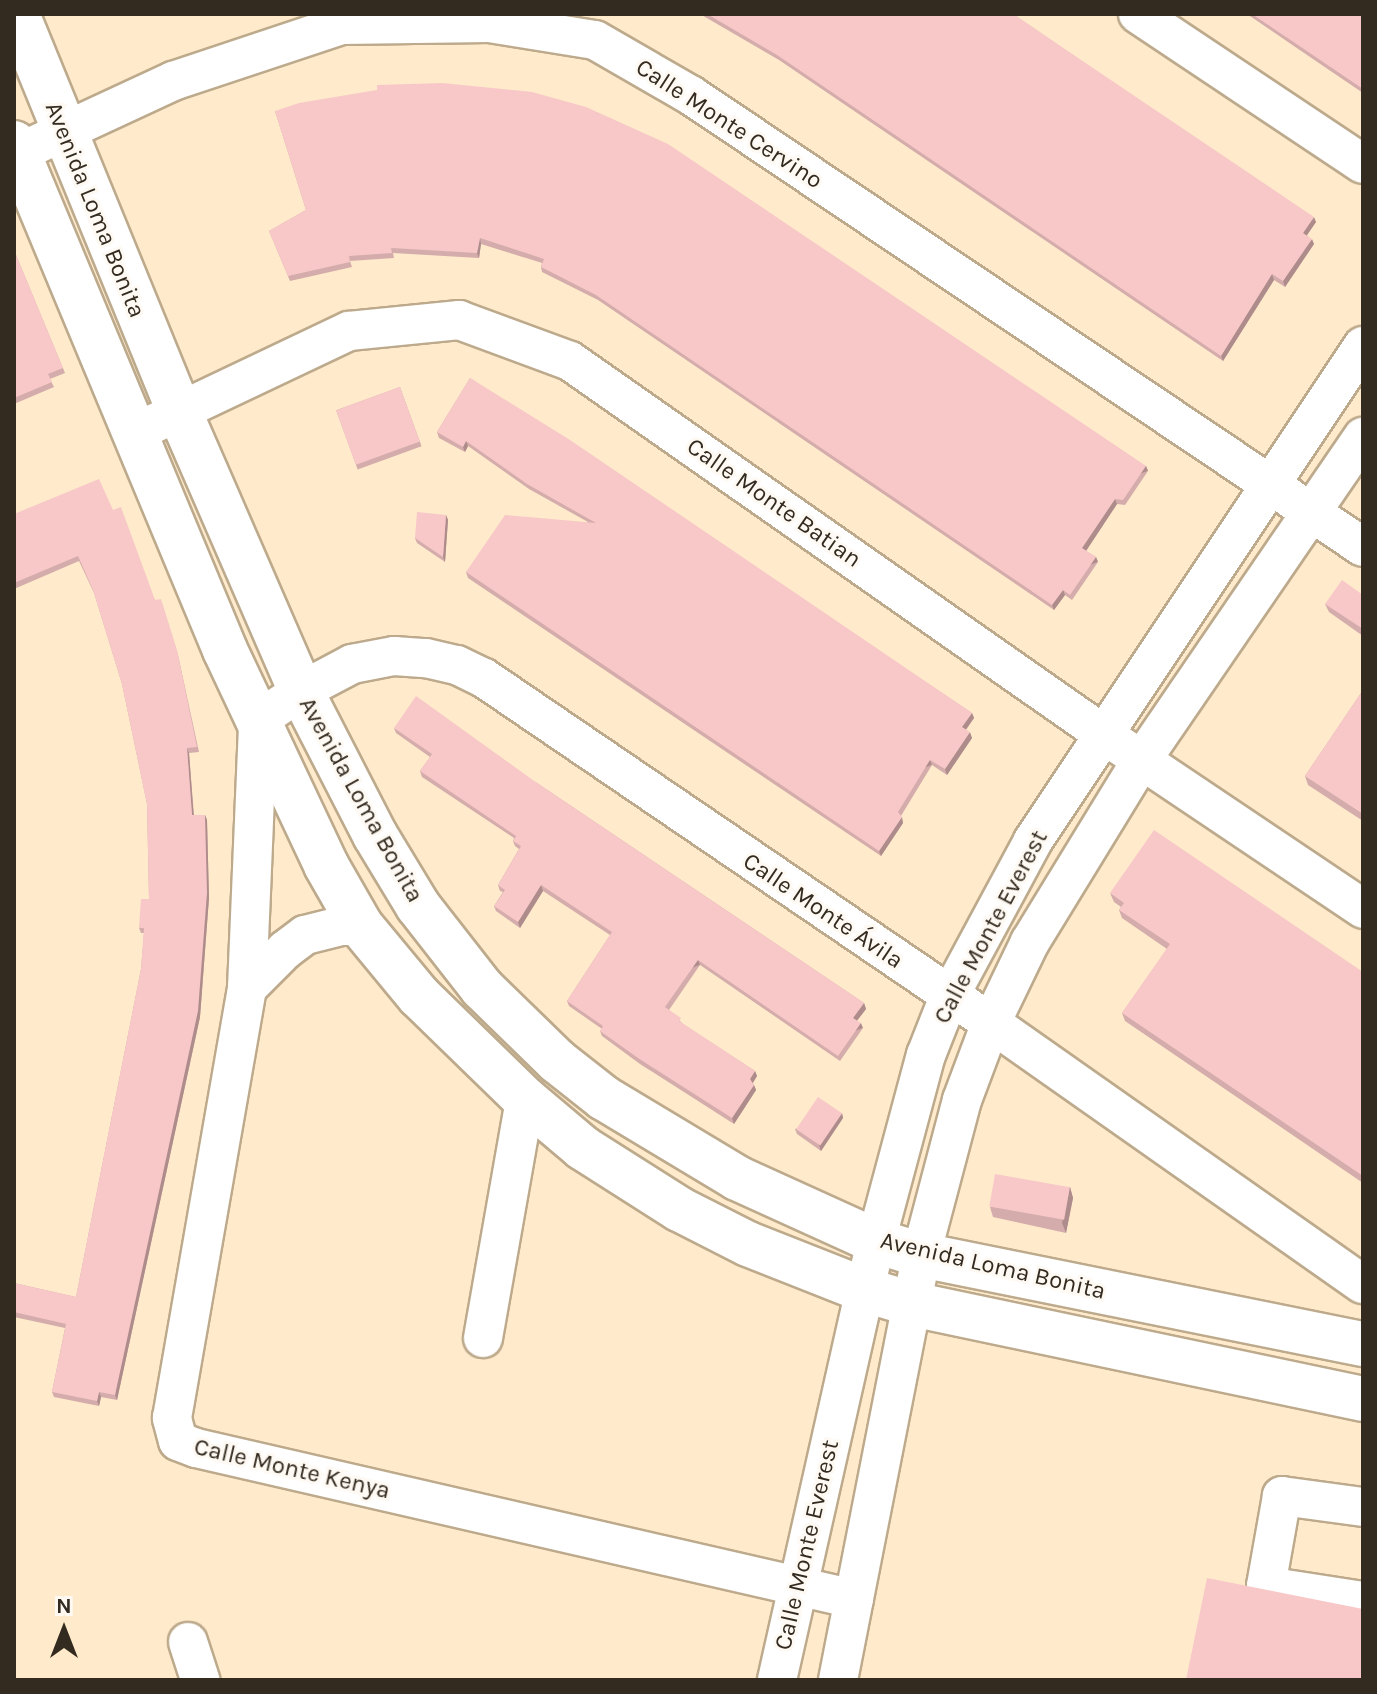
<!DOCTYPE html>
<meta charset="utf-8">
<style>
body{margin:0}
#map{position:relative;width:1377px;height:1694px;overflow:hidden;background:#ffeacb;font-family:Karla,sans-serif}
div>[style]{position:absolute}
.roads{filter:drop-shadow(2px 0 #bdaa8c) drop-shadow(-2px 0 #bdaa8c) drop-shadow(0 2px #bdaa8c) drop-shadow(0 -2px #bdaa8c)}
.minor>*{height:38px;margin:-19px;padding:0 19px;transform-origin:19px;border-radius:19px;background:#fff}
.major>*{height:44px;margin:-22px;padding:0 22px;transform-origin:22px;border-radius:22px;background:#fff}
.wall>*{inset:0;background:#d4acab;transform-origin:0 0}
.shaded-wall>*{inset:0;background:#ad8c8b;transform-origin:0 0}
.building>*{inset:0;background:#f7c8c7;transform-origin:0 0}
span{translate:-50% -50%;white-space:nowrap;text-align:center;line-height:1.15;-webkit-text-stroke:6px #fef9f3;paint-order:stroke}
.street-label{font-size:24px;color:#332b20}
.frame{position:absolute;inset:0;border:16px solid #332b20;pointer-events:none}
.north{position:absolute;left:24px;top:1590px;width:80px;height:80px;-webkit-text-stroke:6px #fef9f3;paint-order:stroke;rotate:0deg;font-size:22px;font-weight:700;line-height:32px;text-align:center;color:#332b20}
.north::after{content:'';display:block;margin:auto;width:28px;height:36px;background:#332b20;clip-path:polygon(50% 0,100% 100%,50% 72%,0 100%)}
</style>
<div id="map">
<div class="roads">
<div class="minor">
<div style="left:1138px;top:14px;width:270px;rotate:33.7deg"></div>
<div style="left:18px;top:153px;width:171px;rotate:-24.9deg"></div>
<div style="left:173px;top:81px;width:177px;rotate:-18.4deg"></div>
<div style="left:341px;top:25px;width:148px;rotate:-0.8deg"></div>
<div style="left:489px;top:23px;width:107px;rotate:9.1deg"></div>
<div style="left:595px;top:40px;width:112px;rotate:30deg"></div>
<div style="left:692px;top:96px;width:808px;rotate:33.91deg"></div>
<div style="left:134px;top:433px;width:238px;rotate:-25.4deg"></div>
<div style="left:349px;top:331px;width:111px;rotate:-5.7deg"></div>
<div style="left:459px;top:320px;width:118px;rotate:20.3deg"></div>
<div style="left:570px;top:361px;width:654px;rotate:34.98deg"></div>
<div style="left:1106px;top:736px;width:310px;rotate:33.9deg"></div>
<div style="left:247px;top:988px;width:54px;rotate:-45deg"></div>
<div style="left:285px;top:950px;width:25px;rotate:-37deg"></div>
<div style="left:305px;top:935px;width:36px;rotate:-14deg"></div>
<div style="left:340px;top:926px;width:21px"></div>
<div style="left:483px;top:1338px;width:243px;rotate:-80deg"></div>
<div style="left:1363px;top:1507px;width:82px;rotate:-172.3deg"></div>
<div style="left:1282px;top:1496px;width:91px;rotate:100.1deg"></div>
<div style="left:1266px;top:1586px;width:98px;rotate:8.8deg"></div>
<div style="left:854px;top:1599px;width:675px;rotate:-167.08deg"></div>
<div style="left:196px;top:1448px;width:19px;rotate:-159deg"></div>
<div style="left:178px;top:1441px;width:24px;rotate:-105deg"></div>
<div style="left:172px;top:1418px;width:436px;rotate:-80.1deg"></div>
<div style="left:247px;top:988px;width:268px;rotate:-87.6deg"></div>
<div style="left:258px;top:720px;width:52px;rotate:-34deg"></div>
<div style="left:301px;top:691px;width:58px;rotate:-27.9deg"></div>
<div style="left:352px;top:664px;width:43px;rotate:-10.8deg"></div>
<div style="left:394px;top:656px;width:32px;rotate:4deg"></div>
<div style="left:426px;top:658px;width:32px;rotate:13deg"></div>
<div style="left:457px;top:665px;width:30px;rotate:26deg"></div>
<div style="left:484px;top:678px;width:613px;rotate:34.23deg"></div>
<div style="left:991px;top:1023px;width:454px;rotate:35.1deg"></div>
<div style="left:188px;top:1642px;width:40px;rotate:72deg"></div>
<div style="left:777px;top:1680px;width:450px;rotate:-77.3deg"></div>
<div style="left:876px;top:1241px;width:193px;rotate:-75deg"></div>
<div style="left:926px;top:1055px;width:62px;rotate:-68.4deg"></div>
<div style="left:949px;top:997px;width:177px;rotate:-61.7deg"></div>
<div style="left:1033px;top:841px;width:595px;rotate:-56.31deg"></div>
<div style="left:838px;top:1680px;width:433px;rotate:-78.9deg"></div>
<div style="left:921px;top:1255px;width:160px;rotate:-75.2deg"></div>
<div style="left:962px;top:1100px;width:82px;rotate:-69.4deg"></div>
<div style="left:991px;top:1023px;width:90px;rotate:-64.3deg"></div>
<div style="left:1030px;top:942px;width:212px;rotate:-58.5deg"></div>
<div style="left:1141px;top:761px;width:393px;rotate:-55.6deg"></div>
</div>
<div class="major">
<div style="left:17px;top:14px;width:431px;rotate:67.8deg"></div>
<div style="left:180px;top:413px;width:303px;rotate:66.5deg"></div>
<div style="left:301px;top:691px;width:162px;rotate:62.8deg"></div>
<div style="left:375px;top:835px;width:83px;rotate:58.8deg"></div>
<div style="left:418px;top:906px;width:104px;rotate:52deg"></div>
<div style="left:482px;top:988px;width:105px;rotate:44.2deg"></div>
<div style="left:557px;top:1061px;width:60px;rotate:38.2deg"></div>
<div style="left:604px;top:1098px;width:155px;rotate:31deg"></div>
<div style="left:737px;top:1178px;width:153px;rotate:24.4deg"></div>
<div style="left:876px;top:1241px;width:47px;rotate:17.3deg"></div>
<div style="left:921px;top:1255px;width:451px;rotate:11.4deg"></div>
<div style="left:14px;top:143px;width:549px;rotate:67.4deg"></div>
<div style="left:225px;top:650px;width:238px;rotate:64.8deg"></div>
<div style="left:326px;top:865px;width:70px;rotate:60.2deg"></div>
<div style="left:361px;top:926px;width:91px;rotate:50.4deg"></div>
<div style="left:419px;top:996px;width:148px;rotate:44.2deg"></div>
<div style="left:525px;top:1099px;width:76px;rotate:40.2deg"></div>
<div style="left:583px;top:1148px;width:114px;rotate:32.4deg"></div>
<div style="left:679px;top:1209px;width:77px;rotate:26.9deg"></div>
<div style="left:748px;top:1244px;width:126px;rotate:21.5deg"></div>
<div style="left:865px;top:1290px;width:49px;rotate:16.6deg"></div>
<div style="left:912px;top:1304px;width:461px;rotate:11.9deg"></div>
</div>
</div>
<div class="wall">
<div style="clip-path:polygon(700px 14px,1013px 14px,1316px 222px,1307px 235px,1314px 244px,1285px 287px,1274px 280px,1223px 361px,779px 60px)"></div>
<div style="clip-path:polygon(1247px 14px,1363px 14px,1363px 93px)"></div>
<div style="clip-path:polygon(275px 111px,1146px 466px,1148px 471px,1125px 505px,1117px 504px,1086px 551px,1096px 557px,1098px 562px,1072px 600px,1065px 595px,1054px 610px,598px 300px,542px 272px,541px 267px,542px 263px,481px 244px,479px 258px,393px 253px,394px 258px,350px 261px,352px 267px,290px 281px,269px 231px,306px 210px)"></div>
<div style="clip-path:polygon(14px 250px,65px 373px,50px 379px,54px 387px,14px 404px)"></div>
<div style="clip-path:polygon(470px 378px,972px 713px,974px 718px,966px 730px,972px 738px,947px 775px,932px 765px,901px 816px,903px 823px,881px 856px,468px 578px,466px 572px,588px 522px,529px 489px,468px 446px,465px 452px,439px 438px,437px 432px)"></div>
<div style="left:400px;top:387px;width:63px;height:68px;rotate:70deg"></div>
<div style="clip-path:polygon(14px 514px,162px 604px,178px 655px,199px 752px,189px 753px,194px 815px,205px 815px,207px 820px,209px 898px,200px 1017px,117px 1400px,101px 1397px,99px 1406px,54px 1397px,52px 1392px,65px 1328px,14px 1317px,14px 1283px,76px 1297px,141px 969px,144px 933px,141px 933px,139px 928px,149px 899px,147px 804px,122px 684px,94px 593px,79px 561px,14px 589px)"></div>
<div style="clip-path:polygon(446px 515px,448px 520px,445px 562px,417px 543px,415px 538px)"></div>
<div style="clip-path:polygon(1363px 595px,1363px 636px,1329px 612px,1325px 604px)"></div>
<div style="clip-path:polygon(1363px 690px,1363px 821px,1308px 785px,1305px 776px)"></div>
<div style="clip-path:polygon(394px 728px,537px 783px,864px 1003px,866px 1009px,857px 1021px,863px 1028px,840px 1061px,700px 965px,669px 1010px,683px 1024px,755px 1071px,757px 1076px,753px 1083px,756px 1090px,734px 1124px,640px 1064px,602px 1036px,600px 1031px,602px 1029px,569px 1006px,567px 1001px,610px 935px,543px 891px,520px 928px,496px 911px,494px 906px,503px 892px,500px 891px,498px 885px,519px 849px,515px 846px,513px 841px,514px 838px,422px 777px,420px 771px,430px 757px,396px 733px)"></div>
<div style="clip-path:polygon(1110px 893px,1363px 972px,1363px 1183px,1125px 1021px,1122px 1013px,1167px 949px,1122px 918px,1119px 910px,1121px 907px,1114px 902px)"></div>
<div style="clip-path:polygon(842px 1113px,843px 1118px,821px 1151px,797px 1134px,795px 1129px)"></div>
<div style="clip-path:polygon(1070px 1187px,1073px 1198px,1066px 1233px,993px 1217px,990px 1207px)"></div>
</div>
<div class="shaded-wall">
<div style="clip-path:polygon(1314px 217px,1316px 222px,1305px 238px,1303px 233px)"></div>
<div style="clip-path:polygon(480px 238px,481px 244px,479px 258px,477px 253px)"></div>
<div style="clip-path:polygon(1312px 239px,1314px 244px,1285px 287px,1283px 281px)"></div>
<div style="clip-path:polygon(1272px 274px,1274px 280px,1223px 361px,1221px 356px)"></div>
<div style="clip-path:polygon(466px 441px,468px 446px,465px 452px,463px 447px)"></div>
<div style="left:1146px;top:466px;width:5px;height:41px;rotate:68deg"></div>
<div style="clip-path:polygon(1115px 499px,1117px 504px,1084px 554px,1082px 548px)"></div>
<div style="clip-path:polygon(446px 515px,448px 520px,445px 562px,443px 557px)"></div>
<div style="left:1096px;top:557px;width:5px;height:46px;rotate:68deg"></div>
<div style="clip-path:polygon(1063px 590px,1065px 595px,1054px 610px,1052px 605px)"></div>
<div style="clip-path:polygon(972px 713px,974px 718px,964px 732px,962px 727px)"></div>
<div style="clip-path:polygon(970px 732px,972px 738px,947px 775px,945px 769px)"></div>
<div style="clip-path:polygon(187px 748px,189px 753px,194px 820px,192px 815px)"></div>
<div style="left:930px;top:760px;width:5px;height:61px;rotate:68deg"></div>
<div style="clip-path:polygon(205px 815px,207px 820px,209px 898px,200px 1017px,117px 1400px,115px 1395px)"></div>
<div style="clip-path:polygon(902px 817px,903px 823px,881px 856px,879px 851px)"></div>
<div style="clip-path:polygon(541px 885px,543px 891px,520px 928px,518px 922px)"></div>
<div style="left:698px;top:960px;width:5px;height:57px;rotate:68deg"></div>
<div style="clip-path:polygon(864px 1003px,866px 1009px,855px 1023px,853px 1018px)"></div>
<div style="left:861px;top:1023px;width:5px;height:40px;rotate:68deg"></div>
<div style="clip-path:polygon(755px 1071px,757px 1076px,752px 1084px,750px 1079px)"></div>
<div style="clip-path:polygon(754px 1085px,756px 1090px,734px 1124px,732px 1118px)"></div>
<div style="clip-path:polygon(842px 1113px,843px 1118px,821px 1151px,819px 1145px)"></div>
<div style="clip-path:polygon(1070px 1187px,1073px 1198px,1066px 1233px,1062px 1223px)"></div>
<div style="clip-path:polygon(99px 1392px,101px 1397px,99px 1406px,97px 1401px)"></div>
</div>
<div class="building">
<div style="clip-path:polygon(707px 14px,1013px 14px,1314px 217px,1303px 233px,1312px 239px,1283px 281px,1272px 274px,1221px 356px,777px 55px)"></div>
<div style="clip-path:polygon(1252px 14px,1363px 14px,1363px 89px)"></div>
<div style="clip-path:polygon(442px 83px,532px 92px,586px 107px,668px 144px,1146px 466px,1123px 500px,1115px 499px,1082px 548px,1096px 557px,1070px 595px,1063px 590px,1052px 605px,596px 295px,541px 267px,544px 259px,480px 238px,477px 253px,391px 248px,392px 253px,349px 256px,350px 262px,288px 276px,269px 231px,306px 210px,275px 111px,299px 103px,377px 90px,377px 85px)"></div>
<div style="clip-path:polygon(14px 250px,63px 368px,48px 374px,52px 382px,14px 398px)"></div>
<div style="clip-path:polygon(470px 378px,570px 440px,972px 713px,962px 727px,970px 732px,945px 769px,930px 760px,898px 812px,902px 817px,879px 851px,466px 572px,505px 515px,596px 523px,527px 484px,466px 441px,463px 447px,437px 432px)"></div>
<div style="left:400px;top:387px;width:58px;height:68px;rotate:70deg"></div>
<div style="clip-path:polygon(99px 479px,113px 510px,121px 507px,155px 600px,161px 599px,177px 650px,197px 747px,187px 748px,192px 815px,205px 815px,207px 893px,198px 1011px,115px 1395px,99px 1392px,97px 1401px,52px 1392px,66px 1324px,14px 1312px,14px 1283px,76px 1297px,141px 969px,144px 928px,139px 928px,141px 899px,149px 899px,147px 804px,122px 684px,93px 590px,78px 556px,14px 583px,14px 514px)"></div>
<div style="clip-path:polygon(417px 512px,446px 515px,443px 557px,415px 538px)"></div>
<div style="clip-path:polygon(1342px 580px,1363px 595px,1363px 629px,1325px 604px)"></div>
<div style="clip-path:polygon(1363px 690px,1363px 814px,1305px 776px)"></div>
<div style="clip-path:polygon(416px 696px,537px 783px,864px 1003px,853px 1018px,861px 1023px,838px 1056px,698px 960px,665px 1007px,681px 1018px,679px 1021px,755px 1071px,750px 1079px,754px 1085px,732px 1118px,638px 1058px,600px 1031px,603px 1026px,567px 1001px,612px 932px,541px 885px,518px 922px,494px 906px,505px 890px,498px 885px,521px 846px,513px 841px,516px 836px,420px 771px,432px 754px,394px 728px)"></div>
<div style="clip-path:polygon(1154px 830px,1363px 972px,1363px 1176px,1122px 1013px,1170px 944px,1119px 910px,1124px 903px,1110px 893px)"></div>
<div style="left:818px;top:1097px;width:29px;height:39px;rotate:34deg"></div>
<div style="left:995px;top:1174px;width:76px;height:33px;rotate:10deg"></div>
<div style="clip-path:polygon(1207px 1578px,1363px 1609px,1363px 1680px,1186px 1680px)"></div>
</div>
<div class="street-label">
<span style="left:729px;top:124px;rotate:33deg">Calle Monte Cervino</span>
<span style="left:95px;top:210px;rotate:68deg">Avenida Loma Bonita</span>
<span style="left:774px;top:503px;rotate:35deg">Calle Monte Batian</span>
<span style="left:361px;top:800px;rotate:61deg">Avenida Loma Bonita</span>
<span style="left:823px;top:911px;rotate:34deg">Calle Monte Ávila</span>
<span style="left:991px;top:927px;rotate:-62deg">Calle Monte Everest</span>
<span style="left:993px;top:1266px;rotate:13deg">Avenida Loma Bonita</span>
<span style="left:292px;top:1469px;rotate:13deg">Calle Monte Kenya</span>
<span style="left:807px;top:1545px;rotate:-77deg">Calle Monte Everest</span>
</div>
<div class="frame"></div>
<div class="north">N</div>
</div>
